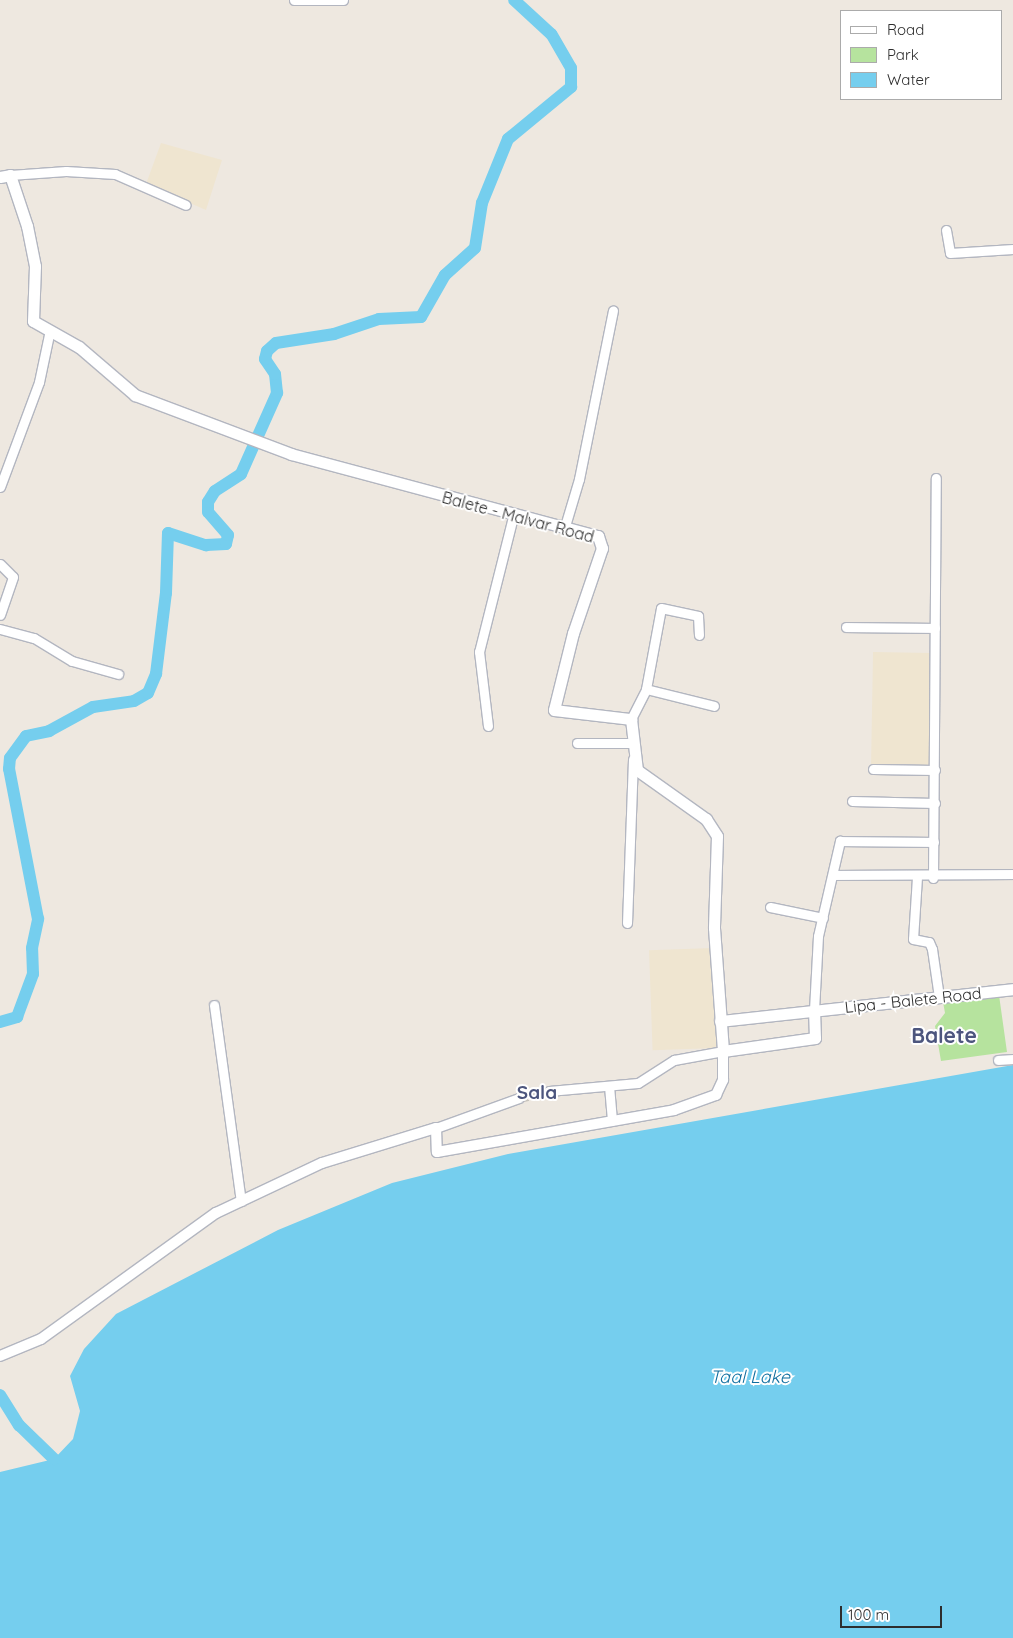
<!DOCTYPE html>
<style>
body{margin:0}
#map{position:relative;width:1013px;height:1638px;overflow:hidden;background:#eee8e0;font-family:Quicksand,sans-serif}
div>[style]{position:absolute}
.education>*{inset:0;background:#efe5d0;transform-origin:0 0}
.green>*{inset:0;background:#b6e39e}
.water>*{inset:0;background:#75ceee}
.river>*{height:12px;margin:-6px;padding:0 6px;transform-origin:6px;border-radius:6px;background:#75ceee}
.minor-tunnel>*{height:9px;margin-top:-4.5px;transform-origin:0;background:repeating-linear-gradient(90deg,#c7c3bc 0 9px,transparent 0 13.5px)}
.roads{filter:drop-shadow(1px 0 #b3b6c0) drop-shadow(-1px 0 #b3b6c0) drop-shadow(0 1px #b3b6c0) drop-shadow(0 -1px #b3b6c0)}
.minor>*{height:9px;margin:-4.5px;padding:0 4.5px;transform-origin:4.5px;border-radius:4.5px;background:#fff}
.tertiary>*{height:10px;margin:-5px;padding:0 5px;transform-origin:5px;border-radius:5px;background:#fff}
.secondary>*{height:11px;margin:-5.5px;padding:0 5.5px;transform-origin:5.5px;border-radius:5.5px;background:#fff}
span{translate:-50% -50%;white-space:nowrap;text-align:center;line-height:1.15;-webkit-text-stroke:4px #fff;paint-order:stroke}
.street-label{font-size:16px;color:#2d2d2d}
.water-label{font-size:18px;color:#0f6e9f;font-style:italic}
.quarter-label{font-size:19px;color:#4d567e;font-weight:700}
.district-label{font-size:21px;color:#4d567e;font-weight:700}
.legend{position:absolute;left:840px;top:10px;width:162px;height:90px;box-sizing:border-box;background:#fff;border:1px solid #ababab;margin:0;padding:6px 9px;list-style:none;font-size:15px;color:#2d2d2d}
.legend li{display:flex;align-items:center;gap:10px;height:25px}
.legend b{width:25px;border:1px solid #ababab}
.scale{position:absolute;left:840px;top:1606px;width:102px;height:22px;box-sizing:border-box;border:2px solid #2d2d2d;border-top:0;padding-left:6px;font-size:15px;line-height:18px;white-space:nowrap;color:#2d2d2d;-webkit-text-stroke:4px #fff;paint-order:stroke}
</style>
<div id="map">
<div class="education">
<div style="clip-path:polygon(161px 143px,222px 160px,206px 210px,146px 184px)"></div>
<div style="left:932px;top:653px;width:113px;height:59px;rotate:91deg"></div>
<div style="left:713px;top:948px;width:100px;height:64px;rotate:88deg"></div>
</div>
<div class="green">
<div style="clip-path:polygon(999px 995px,1007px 1052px,941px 1061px,935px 1026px,945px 1013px,943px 1002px)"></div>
</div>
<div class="water">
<div style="clip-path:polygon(1013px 1065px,1013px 1638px,0 1638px,0 1472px,54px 1459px,73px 1439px,80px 1411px,70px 1376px,84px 1349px,116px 1314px,278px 1230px,392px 1183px,508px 1154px)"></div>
</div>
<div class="river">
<div style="left:0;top:1022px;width:18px;rotate:-16deg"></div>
<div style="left:17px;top:1017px;width:46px;rotate:-69.6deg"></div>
<div style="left:33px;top:974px;width:26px;rotate:-92deg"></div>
<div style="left:32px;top:948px;width:30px;rotate:-78deg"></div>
<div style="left:38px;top:919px;width:153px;rotate:-100.9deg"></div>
<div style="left:9px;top:769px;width:11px;rotate:-85deg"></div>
<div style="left:10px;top:758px;width:27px;rotate:-54deg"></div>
<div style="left:26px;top:736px;width:24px;rotate:-12deg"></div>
<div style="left:49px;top:731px;width:50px;rotate:-28.6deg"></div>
<div style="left:93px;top:707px;width:41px;rotate:-8.3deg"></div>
<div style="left:134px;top:701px;width:16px;rotate:-30deg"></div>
<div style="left:148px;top:693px;width:21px;rotate:-67deg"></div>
<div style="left:156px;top:674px;width:82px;rotate:-83deg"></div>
<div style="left:166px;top:593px;width:60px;rotate:-88.1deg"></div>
<div style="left:168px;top:533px;width:40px;rotate:18deg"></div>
<div style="left:206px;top:545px;width:20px;rotate:-3deg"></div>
<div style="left:226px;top:544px;width:9px;rotate:-77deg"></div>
<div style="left:228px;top:535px;width:30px;rotate:-131deg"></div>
<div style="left:208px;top:512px;width:10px;rotate:-90deg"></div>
<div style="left:208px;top:502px;width:13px;rotate:-58deg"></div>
<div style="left:215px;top:491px;width:31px;rotate:-33deg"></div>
<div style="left:241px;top:474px;width:89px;rotate:-66deg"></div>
<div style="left:277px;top:393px;width:19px;rotate:-96deg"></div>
<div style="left:275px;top:374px;width:18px;rotate:-124deg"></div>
<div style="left:265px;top:359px;width:8px;rotate:-76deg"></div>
<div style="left:267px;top:351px;width:12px;rotate:-42deg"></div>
<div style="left:276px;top:343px;width:59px;rotate:-8.8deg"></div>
<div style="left:334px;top:334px;width:47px;rotate:-18.4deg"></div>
<div style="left:379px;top:319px;width:42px;rotate:-2.7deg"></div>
<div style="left:421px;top:317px;width:48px;rotate:-60.3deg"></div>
<div style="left:445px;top:275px;width:40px;rotate:-42deg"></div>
<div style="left:475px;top:248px;width:46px;rotate:-81.2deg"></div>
<div style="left:482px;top:203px;width:69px;rotate:-67.9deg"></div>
<div style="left:508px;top:139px;width:82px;rotate:-39.5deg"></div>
<div style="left:571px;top:87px;width:19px;rotate:-90deg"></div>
<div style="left:571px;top:68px;width:39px;rotate:-120deg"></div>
<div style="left:551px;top:34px;width:50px;rotate:-137.4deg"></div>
<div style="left:0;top:1395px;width:36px;rotate:58deg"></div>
<div style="left:19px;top:1425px;width:49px;rotate:44.2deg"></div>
</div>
<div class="minor-tunnel">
<div style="left:519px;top:1098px;width:31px;rotate:-13deg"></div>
</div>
<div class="roads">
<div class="minor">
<div style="left:294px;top:0;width:49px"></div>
<div style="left:10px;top:175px;width:56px;rotate:-4.1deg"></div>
<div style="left:66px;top:171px;width:49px;rotate:3.5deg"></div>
<div style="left:115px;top:174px;width:77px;rotate:23.6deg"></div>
<div style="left:946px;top:230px;width:23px;rotate:80deg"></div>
<div style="left:950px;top:253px;width:63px;rotate:-3.6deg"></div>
<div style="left:0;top:487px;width:112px;rotate:-69.6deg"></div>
<div style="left:39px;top:382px;width:53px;rotate:-78.1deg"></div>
<div style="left:565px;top:526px;width:49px;rotate:-73.4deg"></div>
<div style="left:579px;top:479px;width:172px;rotate:-78.6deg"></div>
<div style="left:0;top:564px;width:18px;rotate:45deg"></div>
<div style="left:13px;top:577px;width:40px;rotate:108.9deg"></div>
<div style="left:846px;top:627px;width:89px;rotate:0.6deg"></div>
<div style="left:0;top:629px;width:35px;rotate:15deg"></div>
<div style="left:34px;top:638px;width:44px;rotate:31.2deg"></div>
<div style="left:72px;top:661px;width:48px;rotate:15.8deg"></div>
<div style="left:646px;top:689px;width:82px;rotate:-79.5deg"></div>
<div style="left:661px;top:608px;width:38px;rotate:12deg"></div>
<div style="left:698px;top:616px;width:19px;rotate:87deg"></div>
<div style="left:631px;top:719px;width:34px;rotate:-63deg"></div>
<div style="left:646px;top:689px;width:70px;rotate:14deg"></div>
<div style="left:488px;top:726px;width:75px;rotate:-96.9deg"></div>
<div style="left:479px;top:652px;width:143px;rotate:-75.9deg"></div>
<div style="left:577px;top:743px;width:55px"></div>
<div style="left:873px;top:769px;width:62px;rotate:0.9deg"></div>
<div style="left:852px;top:801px;width:83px;rotate:1.4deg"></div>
<div style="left:835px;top:875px;width:178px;rotate:-0.3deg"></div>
<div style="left:917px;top:877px;width:62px;rotate:93.7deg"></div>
<div style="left:913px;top:939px;width:16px;rotate:11deg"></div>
<div style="left:929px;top:942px;width:8px;rotate:67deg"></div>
<div style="left:932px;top:949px;width:49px;rotate:81.7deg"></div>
<div style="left:933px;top:878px;width:400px;rotate:-89.6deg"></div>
<div style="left:770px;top:907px;width:54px;rotate:11.7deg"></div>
<div style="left:627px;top:923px;width:164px;rotate:-87.9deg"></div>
<div style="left:214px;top:1005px;width:198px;rotate:82.2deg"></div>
<div style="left:814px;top:1010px;width:74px;rotate:-86.9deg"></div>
<div style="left:818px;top:936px;width:98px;rotate:-77deg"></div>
<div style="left:840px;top:841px;width:94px;rotate:0.6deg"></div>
<div style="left:998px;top:1060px;width:15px;rotate:-4deg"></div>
<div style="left:609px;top:1086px;width:35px;rotate:85deg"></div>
<div style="left:549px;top:1091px;width:89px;rotate:-5.1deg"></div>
<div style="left:638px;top:1083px;width:43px;rotate:-32.6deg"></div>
<div style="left:674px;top:1060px;width:50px;rotate:-10.4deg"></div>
<div style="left:436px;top:1128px;width:88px;rotate:-19.9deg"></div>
</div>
<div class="tertiary">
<div style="left:0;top:1356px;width:44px;rotate:-22.5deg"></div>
<div style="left:41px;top:1339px;width:216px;rotate:-35.8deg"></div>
<div style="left:216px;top:1213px;width:117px;rotate:-25.3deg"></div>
<div style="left:322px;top:1163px;width:119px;rotate:-17.1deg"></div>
<div style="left:436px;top:1128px;width:24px;rotate:88deg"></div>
<div style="left:437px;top:1152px;width:241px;rotate:-10deg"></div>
<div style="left:674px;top:1110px;width:45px;rotate:-19.7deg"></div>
<div style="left:716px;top:1095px;width:17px;rotate:-65deg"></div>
<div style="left:723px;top:1080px;width:29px;rotate:-90deg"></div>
</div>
<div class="secondary">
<div style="left:0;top:177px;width:10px;rotate:-11deg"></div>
<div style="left:10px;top:175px;width:54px;rotate:71.6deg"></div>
<div style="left:27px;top:226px;width:41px;rotate:78.7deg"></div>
<div style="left:35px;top:266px;width:55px;rotate:92.1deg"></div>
<div style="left:33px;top:321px;width:53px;rotate:29.5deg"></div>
<div style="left:79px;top:347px;width:74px;rotate:40.6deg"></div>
<div style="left:135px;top:395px;width:167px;rotate:20.7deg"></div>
<div style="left:291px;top:454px;width:318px;rotate:15deg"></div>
<div style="left:598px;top:536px;width:13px;rotate:72deg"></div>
<div style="left:602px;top:548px;width:90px;rotate:108.8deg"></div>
<div style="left:573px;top:633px;width:79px;rotate:103.9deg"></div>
<div style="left:554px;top:710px;width:78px;rotate:6.7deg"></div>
<div style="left:631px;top:719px;width:51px;rotate:83.3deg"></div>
<div style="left:637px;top:770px;width:85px;rotate:35.4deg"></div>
<div style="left:706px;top:819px;width:20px;rotate:57deg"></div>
<div style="left:717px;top:836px;width:92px;rotate:91.9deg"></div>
<div style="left:714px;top:928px;width:123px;rotate:85.8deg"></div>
<div style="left:723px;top:1051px;width:93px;rotate:-8deg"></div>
<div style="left:815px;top:1038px;width:28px;rotate:-92deg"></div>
<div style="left:720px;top:1021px;width:295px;rotate:-6.2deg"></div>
</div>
</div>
<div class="street-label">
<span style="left:518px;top:517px;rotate:15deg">Balete - Malvar Road</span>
<span style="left:913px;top:1000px;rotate:-6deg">Lipa - Balete Road</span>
</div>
<div class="water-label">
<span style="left:750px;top:1377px">Taal Lake</span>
</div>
<div class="quarter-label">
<span style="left:537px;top:1093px">Sala</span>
</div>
<div class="district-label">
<span style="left:944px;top:1035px">Balete</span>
</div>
<ul class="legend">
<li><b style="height:6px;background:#fff"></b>Road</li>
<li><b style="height:14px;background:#b6e39e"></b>Park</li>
<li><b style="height:14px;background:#75ceee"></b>Water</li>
</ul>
<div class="scale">100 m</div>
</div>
